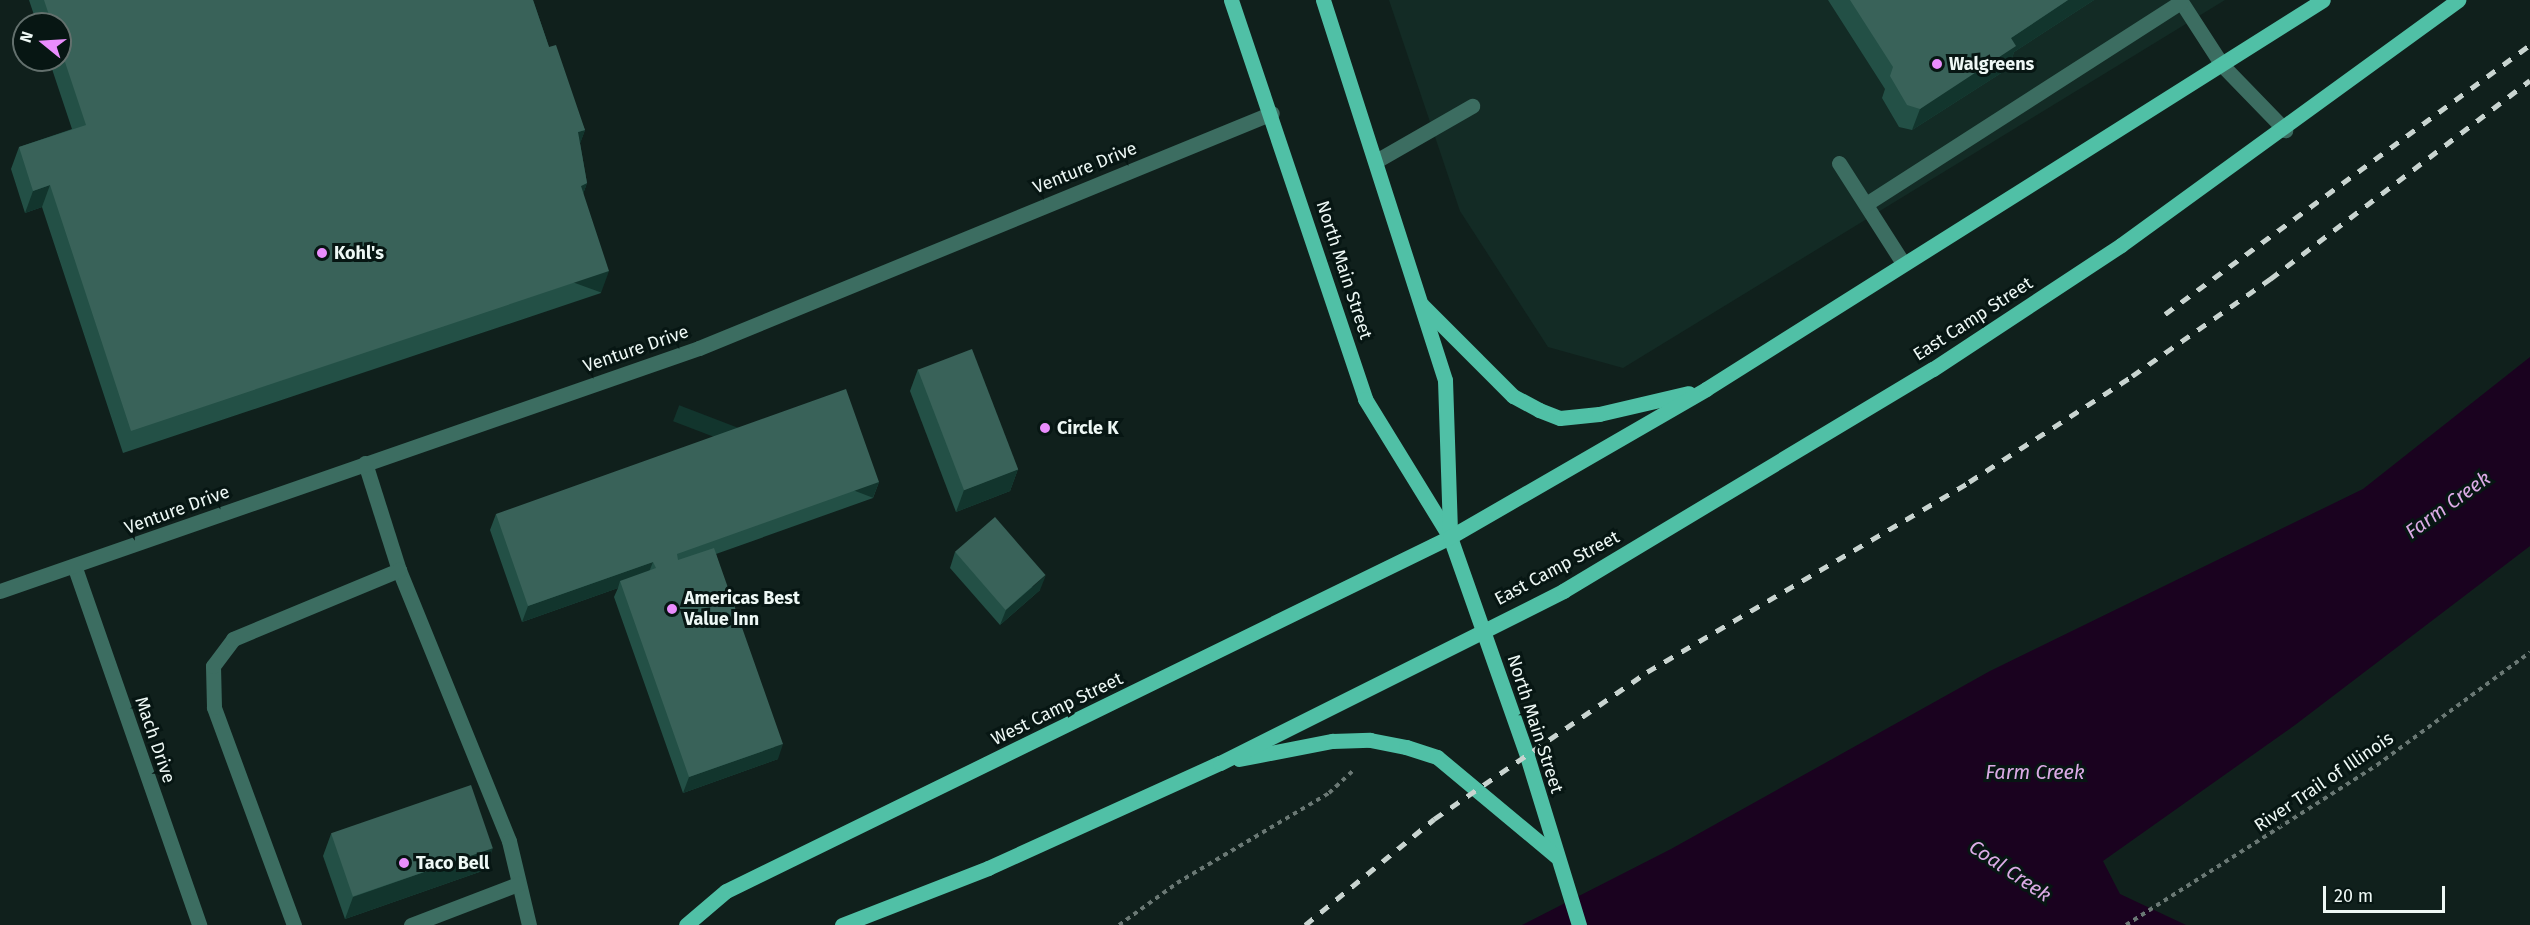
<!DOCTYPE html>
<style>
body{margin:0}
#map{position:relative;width:2530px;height:925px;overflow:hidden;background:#10201c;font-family:"Fira Sans",sans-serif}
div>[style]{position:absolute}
.built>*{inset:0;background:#132b25}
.water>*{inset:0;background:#1a021f}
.path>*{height:4px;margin-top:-2px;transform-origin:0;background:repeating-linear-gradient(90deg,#6a7874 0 4.5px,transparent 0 9px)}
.minor>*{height:15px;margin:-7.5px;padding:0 7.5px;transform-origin:7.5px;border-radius:7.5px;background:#3c6d61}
.major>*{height:15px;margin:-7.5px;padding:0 7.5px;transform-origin:7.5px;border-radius:7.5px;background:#50c0a6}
.rail>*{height:4.5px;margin-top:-2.25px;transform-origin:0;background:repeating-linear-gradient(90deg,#c9d4d0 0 10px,transparent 0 20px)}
.wall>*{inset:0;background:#235046}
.shaded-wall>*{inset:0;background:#12352d;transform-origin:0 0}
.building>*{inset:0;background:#396259;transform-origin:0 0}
.dots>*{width:16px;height:16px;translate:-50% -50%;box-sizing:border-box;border:3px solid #071613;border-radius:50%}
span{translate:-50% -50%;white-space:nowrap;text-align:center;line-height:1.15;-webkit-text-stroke:6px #071613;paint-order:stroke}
.poi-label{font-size:18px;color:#eef8f5;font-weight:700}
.left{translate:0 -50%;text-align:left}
.street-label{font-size:18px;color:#eef8f5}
.water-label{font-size:20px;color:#dcabe6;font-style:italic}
.north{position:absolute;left:12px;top:12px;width:60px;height:60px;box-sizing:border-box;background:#071613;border:2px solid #63706d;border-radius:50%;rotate:288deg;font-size:16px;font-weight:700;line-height:24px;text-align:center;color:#eef8f5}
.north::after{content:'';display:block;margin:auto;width:21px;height:27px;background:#ea8dfd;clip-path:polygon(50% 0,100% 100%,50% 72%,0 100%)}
.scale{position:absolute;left:2323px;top:886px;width:122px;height:27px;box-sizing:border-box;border:3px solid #eef8f5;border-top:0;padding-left:8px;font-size:18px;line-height:21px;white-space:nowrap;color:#eef8f5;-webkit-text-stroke:4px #071613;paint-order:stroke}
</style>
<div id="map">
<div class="built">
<div style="clip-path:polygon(1389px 0,2225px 0,1623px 368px,1548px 347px,1460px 211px)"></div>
</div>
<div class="water">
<div style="clip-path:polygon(2530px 357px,2530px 546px,2295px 725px,2103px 861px,2120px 894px,2186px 925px,1522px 925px,1671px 849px,1990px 671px,2363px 489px)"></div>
</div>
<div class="path">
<div style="left:1119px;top:925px;width:72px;rotate:-35.9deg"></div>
<div style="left:1177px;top:883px;width:177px;rotate:-30.6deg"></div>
<div style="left:1329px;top:793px;width:35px;rotate:-43deg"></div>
<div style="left:2126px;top:925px;width:298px;rotate:-32.5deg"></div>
<div style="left:2377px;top:765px;width:190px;rotate:-36.4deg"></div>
</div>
<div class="minor">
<div style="left:2180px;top:0;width:77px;rotate:57.1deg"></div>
<div style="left:2222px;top:65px;width:91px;rotate:45.9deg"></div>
<div style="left:1376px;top:161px;width:111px;rotate:-29.8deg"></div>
<div style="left:1839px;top:163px;width:119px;rotate:57.4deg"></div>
<div style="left:1866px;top:204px;width:374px;rotate:-32.7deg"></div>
<div style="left:365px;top:463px;width:112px;rotate:72.4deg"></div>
<div style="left:399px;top:570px;width:292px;rotate:67.9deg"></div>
<div style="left:509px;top:841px;width:86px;rotate:76.6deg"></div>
<div style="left:75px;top:568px;width:378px;rotate:70.8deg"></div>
<div style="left:0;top:591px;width:740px;rotate:-19.17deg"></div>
<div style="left:699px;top:348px;width:619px;rotate:-22.3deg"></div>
<div style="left:294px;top:925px;width:232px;rotate:-110.2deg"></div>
<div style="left:214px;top:707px;width:41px;rotate:-91.4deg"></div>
<div style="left:213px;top:666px;width:34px;rotate:-53deg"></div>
<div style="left:233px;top:639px;width:180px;rotate:-22.6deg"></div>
<div style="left:411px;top:925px;width:115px;rotate:-21deg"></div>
</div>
<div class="major">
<div style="left:1231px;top:0;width:421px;rotate:71.4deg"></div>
<div style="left:1365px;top:399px;width:162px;rotate:58.4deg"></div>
<div style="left:1450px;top:537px;width:232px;rotate:70.6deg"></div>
<div style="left:1527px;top:756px;width:177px;rotate:72.9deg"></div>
<div style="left:1323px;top:0;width:399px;rotate:72.2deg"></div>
<div style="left:1445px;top:380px;width:154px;rotate:88.1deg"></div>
<div style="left:1422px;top:305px;width:129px;rotate:45deg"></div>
<div style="left:1513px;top:396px;width:30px;rotate:28deg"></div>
<div style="left:1539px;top:410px;width:22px;rotate:21deg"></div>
<div style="left:1560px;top:418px;width:39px;rotate:-6deg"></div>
<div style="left:1599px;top:414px;width:92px;rotate:-13.1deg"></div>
<div style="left:1239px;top:759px;width:95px;rotate:-11deg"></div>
<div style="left:1332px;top:741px;width:38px;rotate:-2deg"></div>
<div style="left:1370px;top:740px;width:37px;rotate:11deg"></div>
<div style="left:1406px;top:747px;width:33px;rotate:18deg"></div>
<div style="left:1437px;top:757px;width:155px;rotate:39.8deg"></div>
<div style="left:686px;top:925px;width:52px;rotate:-40.4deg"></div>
<div style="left:726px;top:891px;width:806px;rotate:-26.06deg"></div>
<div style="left:1450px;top:537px;width:296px;rotate:-30deg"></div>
<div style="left:1706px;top:389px;width:729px;rotate:-32.23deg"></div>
<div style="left:842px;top:925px;width:157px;rotate:-21.3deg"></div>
<div style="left:988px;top:868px;width:255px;rotate:-24.4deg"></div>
<div style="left:1220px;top:763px;width:384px;rotate:-26.6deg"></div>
<div style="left:1563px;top:591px;width:431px;rotate:-31deg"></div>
<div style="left:1933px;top:369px;width:225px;rotate:-33.4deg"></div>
<div style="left:2121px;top:245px;width:417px;rotate:-36deg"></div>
</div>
<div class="rail">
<div style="left:2165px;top:314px;width:453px;rotate:-36.4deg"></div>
<div style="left:1305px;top:925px;width:167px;rotate:-39.4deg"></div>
<div style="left:1434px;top:819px;width:259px;rotate:-34.6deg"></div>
<div style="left:1647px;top:672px;width:374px;rotate:-30.5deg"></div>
<div style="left:1969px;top:482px;width:194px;rotate:-33deg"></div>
<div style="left:2132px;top:376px;width:169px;rotate:-35.1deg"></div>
<div style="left:2270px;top:279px;width:327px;rotate:-37.4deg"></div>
</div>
<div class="wall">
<div style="clip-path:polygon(29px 0,533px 0,549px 47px,585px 130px,580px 143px,587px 183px,583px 194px,601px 293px,123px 453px,42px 207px,25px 213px,11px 169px,19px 147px,72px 129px,49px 60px,60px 60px,60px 24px,37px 24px)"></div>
<div style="clip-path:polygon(1828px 0,2094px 0,2014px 52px,2009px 68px,1912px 130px,1899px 127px,1882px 98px,1885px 89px)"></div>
<div style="clip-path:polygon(918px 369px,1018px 469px,1010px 491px,956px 512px,910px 391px)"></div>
<div style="clip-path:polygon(879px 482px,873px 498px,716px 554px,778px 759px,683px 793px,614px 597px,618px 588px,522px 622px,490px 530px,496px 514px)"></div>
<div style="clip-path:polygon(955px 552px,1040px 590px,1000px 625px,950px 568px)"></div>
<div style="clip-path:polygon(331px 834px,485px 870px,345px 919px,323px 856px)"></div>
</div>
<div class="shaded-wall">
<div style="clip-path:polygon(2068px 0,2094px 0,2014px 52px,2009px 68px,1912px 130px,1920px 109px,2011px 38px)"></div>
<div style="clip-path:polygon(585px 130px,577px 152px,578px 132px)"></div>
<div style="clip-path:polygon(587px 183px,579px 205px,581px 186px)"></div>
<div style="clip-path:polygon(50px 185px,42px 207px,25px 213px,33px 191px)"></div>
<div style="left:609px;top:271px;width:23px;height:504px;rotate:110deg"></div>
<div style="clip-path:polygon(1018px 469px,1010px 491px,956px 512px,964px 490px)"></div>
<div style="left:879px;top:482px;width:17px;height:214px;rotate:111deg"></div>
<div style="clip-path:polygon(653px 562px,647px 577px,620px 581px,618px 588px,522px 622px,528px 606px)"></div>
<div style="clip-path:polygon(1046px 575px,1040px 590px,1000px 625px,1006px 610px)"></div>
<div style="clip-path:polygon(783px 744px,778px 759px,683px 793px,689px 777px)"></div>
<div style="clip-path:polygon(493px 848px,485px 870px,345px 919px,353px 897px)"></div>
</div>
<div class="building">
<div style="clip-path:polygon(44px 0,533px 0,549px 47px,556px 45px,585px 130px,578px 132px,587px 183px,581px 186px,609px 271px,131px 431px,50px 185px,33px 191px,19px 147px,86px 125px,60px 47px,60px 24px,52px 24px)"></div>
<div style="clip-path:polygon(1850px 0,2068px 0,2011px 38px,2016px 46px,1920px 109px,1907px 105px,1890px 76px,1893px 67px)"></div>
<div style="left:972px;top:349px;width:129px;height:58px;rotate:69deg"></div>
<div style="clip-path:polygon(846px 389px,879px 482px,677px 554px,678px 560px,714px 548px,783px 744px,689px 777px,620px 581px,656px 568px,653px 562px,528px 606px,496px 514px)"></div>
<div style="left:995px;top:517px;width:77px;height:53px;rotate:49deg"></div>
<div style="left:471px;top:785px;width:67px;height:148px;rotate:71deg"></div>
</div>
<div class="dots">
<div style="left:1937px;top:64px;background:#ea8dfd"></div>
<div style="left:322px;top:253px;background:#ea8dfd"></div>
<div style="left:1045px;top:428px;background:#ea8dfd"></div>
<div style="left:672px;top:609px;background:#ea8dfd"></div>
<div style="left:404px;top:863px;background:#ea8dfd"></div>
</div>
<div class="poi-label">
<span class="left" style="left:1949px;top:64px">Walgreens</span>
<span class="left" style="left:334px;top:253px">Kohl's</span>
<span class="left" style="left:1057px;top:428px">Circle K</span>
<span class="left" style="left:684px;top:609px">Americas Best<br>Value Inn</span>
<span class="left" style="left:416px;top:863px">Taco Bell</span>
</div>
<div class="street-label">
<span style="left:1085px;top:168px;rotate:-22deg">Venture Drive</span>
<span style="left:1344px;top:270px;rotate:72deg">North Main Street</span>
<span style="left:1973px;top:319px;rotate:-33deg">East Camp Street</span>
<span style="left:636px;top:349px;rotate:-19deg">Venture Drive</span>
<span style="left:177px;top:510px;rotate:-20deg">Venture Drive</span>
<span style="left:1557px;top:568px;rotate:-28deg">East Camp Street</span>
<span style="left:1057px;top:709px;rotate:-26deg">West Camp Street</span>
<span style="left:1535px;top:724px;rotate:72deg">North Main Street</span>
<span style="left:155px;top:740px;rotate:71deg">Mach Drive</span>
<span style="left:2324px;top:782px;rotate:-34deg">River Trail of Illinois</span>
</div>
<div class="water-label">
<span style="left:2448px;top:505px;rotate:-36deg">Farm Creek</span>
<span style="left:2035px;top:772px">Farm Creek</span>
<span style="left:2010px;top:871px;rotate:34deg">Coal Creek</span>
</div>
<div class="north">N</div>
<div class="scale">20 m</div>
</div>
